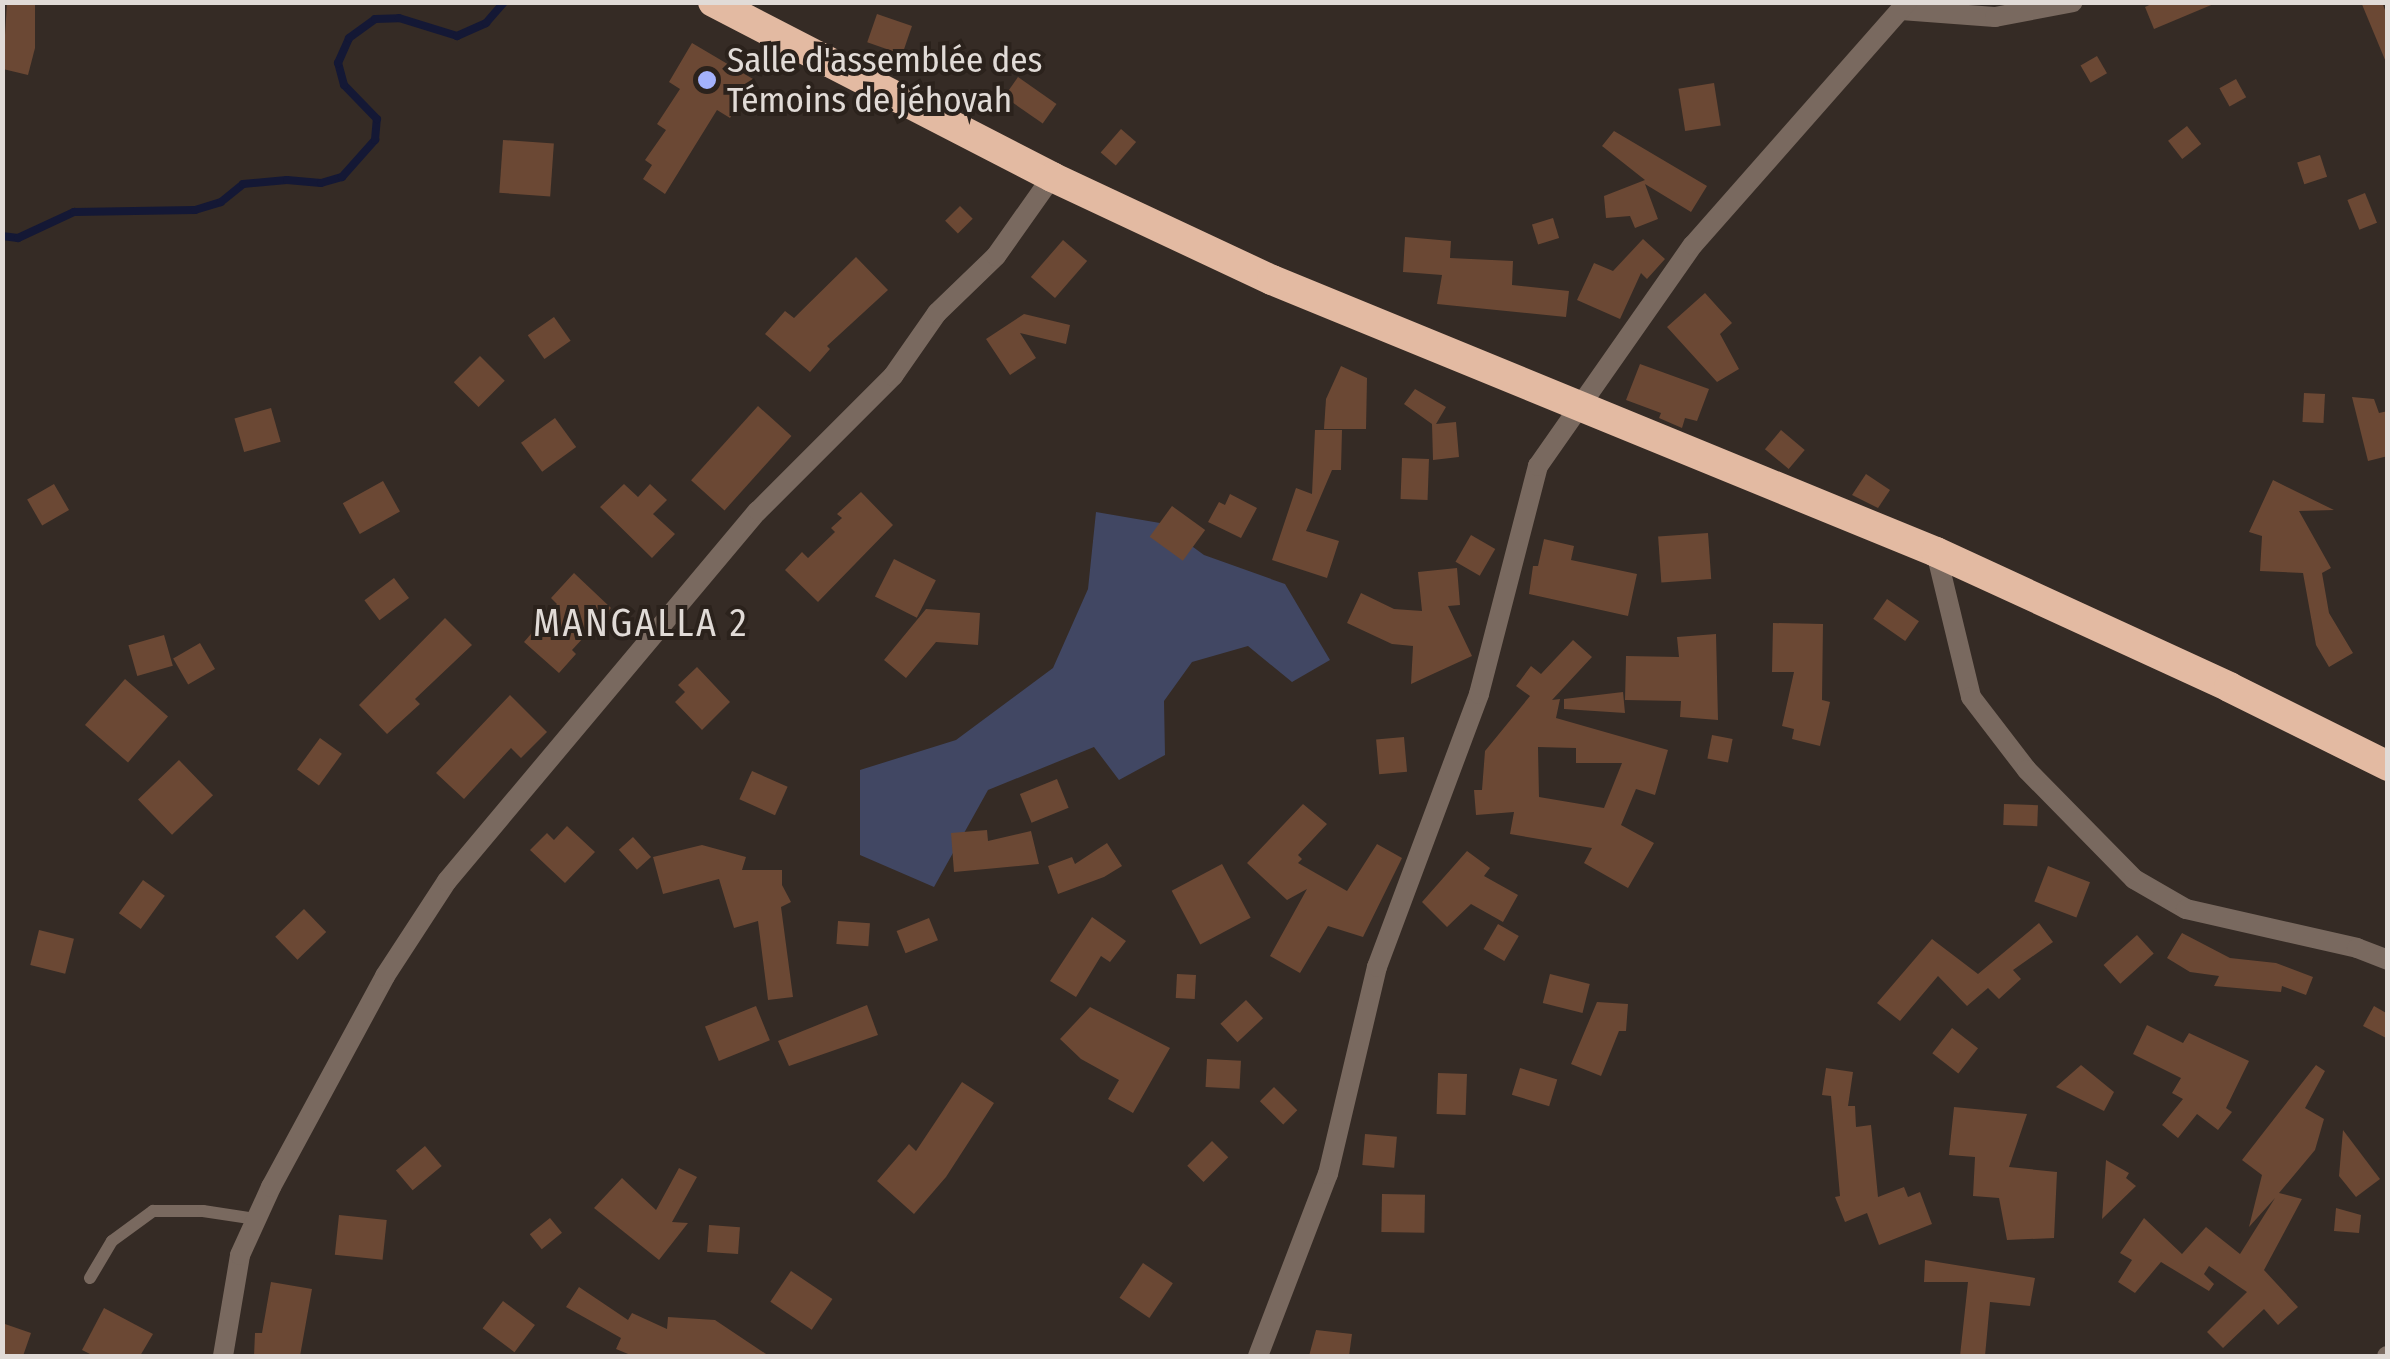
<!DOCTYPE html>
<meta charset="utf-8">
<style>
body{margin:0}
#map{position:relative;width:2390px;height:1359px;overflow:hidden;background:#352b25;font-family:"Fira Sans Condensed",sans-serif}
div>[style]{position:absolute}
.green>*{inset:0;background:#414763}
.stream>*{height:8px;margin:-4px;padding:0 4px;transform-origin:4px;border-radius:4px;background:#141835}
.building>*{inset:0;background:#6b4834;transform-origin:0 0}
.lane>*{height:12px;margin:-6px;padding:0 6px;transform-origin:6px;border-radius:6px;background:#79695f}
.street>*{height:20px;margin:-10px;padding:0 10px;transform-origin:10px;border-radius:10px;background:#79695f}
.highway>*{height:30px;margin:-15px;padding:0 15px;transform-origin:15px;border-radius:15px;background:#e3baa2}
.dots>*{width:28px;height:28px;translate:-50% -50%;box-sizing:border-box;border:5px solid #2b221c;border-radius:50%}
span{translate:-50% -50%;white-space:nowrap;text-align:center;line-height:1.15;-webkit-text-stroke:8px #2b221c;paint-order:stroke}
.poi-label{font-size:35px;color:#e1dbd7}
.left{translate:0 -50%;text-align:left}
.neighbourhood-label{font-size:38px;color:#e1dbd7;letter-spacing:2.5px}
.frame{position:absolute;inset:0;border:5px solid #e1dbd7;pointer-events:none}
</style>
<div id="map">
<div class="green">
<div style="clip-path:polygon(1096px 512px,1160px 523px,1204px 555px,1285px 584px,1330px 660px,1292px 682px,1248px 646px,1192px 662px,1164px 701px,1165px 755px,1119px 780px,1094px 747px,988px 790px,934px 887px,860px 855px,860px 770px,956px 740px,1053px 668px,1088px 589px)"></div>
</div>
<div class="stream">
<div style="left:2px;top:236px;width:16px;rotate:7deg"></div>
<div style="left:18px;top:238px;width:62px;rotate:-24.9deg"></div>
<div style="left:74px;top:212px;width:121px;rotate:-0.9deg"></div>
<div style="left:195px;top:210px;width:27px;rotate:-17deg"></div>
<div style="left:221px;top:202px;width:28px;rotate:-39deg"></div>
<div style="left:243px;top:184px;width:44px;rotate:-5.2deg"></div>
<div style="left:287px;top:180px;width:34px;rotate:5deg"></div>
<div style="left:321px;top:183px;width:22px;rotate:-16deg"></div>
<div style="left:342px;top:177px;width:50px;rotate:-48.3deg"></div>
<div style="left:375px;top:140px;width:21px;rotate:-85deg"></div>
<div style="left:377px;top:119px;width:47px;rotate:-134.1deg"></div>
<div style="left:344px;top:85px;width:23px;rotate:-105deg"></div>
<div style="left:338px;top:63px;width:27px;rotate:-66deg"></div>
<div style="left:349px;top:38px;width:32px;rotate:-36deg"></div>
<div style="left:375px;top:19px;width:24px;rotate:-2deg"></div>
<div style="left:399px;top:18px;width:61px;rotate:17.2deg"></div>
<div style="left:457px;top:36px;width:32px;rotate:-24deg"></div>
<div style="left:486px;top:23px;width:28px;rotate:-49deg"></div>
</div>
<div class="building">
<div style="clip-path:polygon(7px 2px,35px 2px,35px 48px,28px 75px,3px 69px)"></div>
<div style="clip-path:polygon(2156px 2px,2216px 2px,2216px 3px,2154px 29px,2145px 7px)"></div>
<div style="clip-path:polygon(2361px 2px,2382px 2px,2388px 18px,2388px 67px)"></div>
<div style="left:877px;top:14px;width:37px;height:30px;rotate:19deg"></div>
<div style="clip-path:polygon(692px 43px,753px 79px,730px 118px,717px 110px,665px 194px,643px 179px,652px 165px,645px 160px,666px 130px,657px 124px,680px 89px,669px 82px)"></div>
<div style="left:2097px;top:56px;width:20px;height:19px;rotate:60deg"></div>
<div style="left:1018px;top:77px;width:47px;height:24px;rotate:35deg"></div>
<div style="left:2236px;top:79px;width:21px;height:19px;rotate:61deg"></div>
<div style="left:1714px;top:83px;width:43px;height:36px;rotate:81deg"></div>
<div style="left:2187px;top:126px;width:23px;height:24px;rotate:52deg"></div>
<div style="left:1121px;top:129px;width:20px;height:31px;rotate:41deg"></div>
<div style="clip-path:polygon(1614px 131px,1707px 186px,1691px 212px,1645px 184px,1658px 219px,1635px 228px,1630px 216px,1606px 218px,1604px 196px,1645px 180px,1602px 146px)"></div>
<div style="left:503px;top:140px;width:51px;height:53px;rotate:4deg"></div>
<div style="left:2320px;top:155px;width:23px;height:24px;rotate:72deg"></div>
<div style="left:2365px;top:193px;width:32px;height:19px;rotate:68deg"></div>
<div style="left:960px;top:206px;width:18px;height:21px;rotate:45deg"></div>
<div style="left:1553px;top:218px;width:21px;height:22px;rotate:73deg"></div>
<div style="clip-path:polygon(1405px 237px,1451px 241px,1450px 258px,1513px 261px,1512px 285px,1569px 291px,1566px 317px,1437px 304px,1442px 275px,1403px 272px)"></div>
<div style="clip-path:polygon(1643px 239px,1665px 259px,1647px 279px,1641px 273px,1620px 319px,1577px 300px,1594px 263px,1613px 271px)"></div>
<div style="left:1063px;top:240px;width:32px;height:49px;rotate:41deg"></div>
<div style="clip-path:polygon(856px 257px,888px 290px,827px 346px,830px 349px,810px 372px,765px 334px,785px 311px,794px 318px)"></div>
<div style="clip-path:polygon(1705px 293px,1732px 323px,1720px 334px,1739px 369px,1717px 382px,1667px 327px)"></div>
<div style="clip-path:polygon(1024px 314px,1070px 325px,1066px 344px,1020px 333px,1036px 358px,1010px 375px,986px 339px)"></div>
<div style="left:554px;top:317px;width:29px;height:32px;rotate:55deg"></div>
<div style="left:480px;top:356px;width:35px;height:37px;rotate:45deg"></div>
<div style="clip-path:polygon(1640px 364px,1709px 389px,1697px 421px,1685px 418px,1682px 428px,1659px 418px,1661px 413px,1626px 400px)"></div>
<div style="clip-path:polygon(1341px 366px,1367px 378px,1366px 429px,1324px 429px,1326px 399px)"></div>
<div style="clip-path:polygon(1415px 389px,1446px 407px,1436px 424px,1456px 422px,1459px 457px,1433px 460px,1432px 424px,1404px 404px)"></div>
<div style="left:2304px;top:393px;width:21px;height:29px;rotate:3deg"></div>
<div style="clip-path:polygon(2352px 397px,2374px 399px,2379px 413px,2388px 411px,2388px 456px,2368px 461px)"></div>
<div style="left:758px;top:406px;width:45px;height:100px;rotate:42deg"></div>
<div style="left:271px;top:408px;width:35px;height:38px;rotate:74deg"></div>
<div style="left:555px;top:418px;width:36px;height:42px;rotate:54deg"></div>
<div style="clip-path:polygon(1315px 430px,1342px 430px,1341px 470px,1332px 470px,1306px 531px,1339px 541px,1327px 578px,1272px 560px,1296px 488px,1312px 494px)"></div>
<div style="left:1781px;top:430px;width:31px;height:25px;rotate:40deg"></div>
<div style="left:1402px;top:458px;width:27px;height:41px;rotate:2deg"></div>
<div style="clip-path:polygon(1866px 474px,1890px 490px,1878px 508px,1852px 495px)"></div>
<div style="clip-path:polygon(2273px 480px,2334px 510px,2299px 511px,2331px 568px,2322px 573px,2329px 613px,2353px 653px,2329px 667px,2316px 645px,2303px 573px,2260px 571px,2262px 536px,2249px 532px)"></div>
<div style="left:383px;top:481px;width:35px;height:46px;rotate:61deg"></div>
<div style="left:54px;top:484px;width:30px;height:31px;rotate:60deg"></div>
<div style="clip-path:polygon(624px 484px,638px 497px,650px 484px,667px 500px,653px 514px,675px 534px,652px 558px,600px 507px)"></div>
<div style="clip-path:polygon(861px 492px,893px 525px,818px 602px,785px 570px,802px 552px,808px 558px,835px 532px,831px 528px,842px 518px,837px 514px)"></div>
<div style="clip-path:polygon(1230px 494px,1257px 508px,1241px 538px,1208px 522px,1219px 502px,1225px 505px)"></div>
<div style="left:1172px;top:506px;width:41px;height:38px;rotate:36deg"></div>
<div style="left:1708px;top:533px;width:46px;height:50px;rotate:86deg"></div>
<div style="left:1471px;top:535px;width:28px;height:31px;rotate:30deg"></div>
<div style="clip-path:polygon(1544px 539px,1574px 546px,1571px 560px,1637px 574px,1628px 616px,1529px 594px,1533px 566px,1538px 566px)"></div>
<div style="left:894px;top:559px;width:47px;height:42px;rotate:27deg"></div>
<div style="clip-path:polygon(1457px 568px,1460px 605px,1448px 606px,1472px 656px,1411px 684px,1413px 646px,1392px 644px,1347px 623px,1361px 593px,1394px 609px,1422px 611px,1418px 572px)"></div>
<div style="clip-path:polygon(574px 573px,611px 608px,572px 650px,576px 654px,559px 673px,524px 642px,557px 604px,551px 598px)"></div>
<div style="left:394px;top:578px;width:25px;height:37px;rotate:53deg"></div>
<div style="left:1887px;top:599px;width:39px;height:24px;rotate:35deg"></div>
<div style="clip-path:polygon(926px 609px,980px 613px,978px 645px,936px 642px,906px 678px,884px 660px)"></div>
<div style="clip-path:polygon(445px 618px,472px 645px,415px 699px,420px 704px,387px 734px,359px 705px)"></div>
<div style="clip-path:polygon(1773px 623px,1823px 624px,1822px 700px,1830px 702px,1820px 746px,1792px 739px,1794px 729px,1782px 726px,1794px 672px,1772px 672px)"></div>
<div style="clip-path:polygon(1716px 634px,1718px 720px,1680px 717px,1681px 701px,1625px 700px,1626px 656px,1679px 657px,1677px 637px)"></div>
<div style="left:164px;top:635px;width:32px;height:37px;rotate:74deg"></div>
<div style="clip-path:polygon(evenodd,1573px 640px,1592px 657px,1552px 700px,1560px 699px,1556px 718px,1668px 750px,1655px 795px,1636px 789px,1621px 825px,1654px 843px,1628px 888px,1584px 863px,1592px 848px,1510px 834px,1514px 812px,1476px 815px,1474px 790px,1482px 790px,1485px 751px,1530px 696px,1516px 686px,1531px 666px,1541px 674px,1573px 640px,1538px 747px,1576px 748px,1576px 763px,1622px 763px,1604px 808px,1539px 797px,1538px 747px)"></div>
<div style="left:200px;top:643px;width:30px;height:31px;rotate:60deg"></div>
<div style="clip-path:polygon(697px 667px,730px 702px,702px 730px,675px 702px,685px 692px,678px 685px)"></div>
<div style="left:125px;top:679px;width:57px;height:61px;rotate:41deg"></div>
<div style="clip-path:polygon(1623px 692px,1625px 713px,1564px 709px,1564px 699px)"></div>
<div style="clip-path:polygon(510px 695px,547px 732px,521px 758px,511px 748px,464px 799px,436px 773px)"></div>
<div style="left:1712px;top:735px;width:21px;height:24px;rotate:11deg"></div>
<div style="left:1404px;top:737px;width:35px;height:28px;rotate:85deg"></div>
<div style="left:320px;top:738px;width:27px;height:39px;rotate:36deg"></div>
<div style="left:179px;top:760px;width:49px;height:57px;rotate:46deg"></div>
<div style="left:752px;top:771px;width:39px;height:31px;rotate:24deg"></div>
<div style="left:1057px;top:779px;width:31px;height:40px;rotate:68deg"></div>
<div style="clip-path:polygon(1303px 804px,1327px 824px,1298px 855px,1302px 859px,1298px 863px,1347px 891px,1377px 844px,1402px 858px,1363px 937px,1328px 926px,1300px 973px,1270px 956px,1307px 889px,1287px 900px,1247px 863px)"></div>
<div style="left:2004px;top:804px;width:34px;height:21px;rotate:2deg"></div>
<div style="clip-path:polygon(567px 826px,595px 852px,565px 883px,530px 850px,547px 833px,554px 840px)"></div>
<div style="clip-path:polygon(987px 830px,988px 841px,1031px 831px,1039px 864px,954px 872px,951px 833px)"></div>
<div style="left:633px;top:837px;width:27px;height:19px;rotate:48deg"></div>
<div style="clip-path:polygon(1107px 843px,1122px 866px,1104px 877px,1058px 894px,1048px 866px,1072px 857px,1075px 864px)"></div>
<div style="clip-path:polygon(702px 845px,746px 857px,742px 870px,782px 870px,782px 885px,791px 902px,781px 907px,793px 997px,768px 1000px,758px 921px,734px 928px,719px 879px,663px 894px,653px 857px)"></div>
<div style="clip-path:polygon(1467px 851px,1490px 868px,1484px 876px,1518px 895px,1503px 922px,1471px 904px,1447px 927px,1422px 902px)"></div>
<div style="left:1222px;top:864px;width:61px;height:57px;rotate:62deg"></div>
<div style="left:2048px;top:866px;width:45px;height:38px;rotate:21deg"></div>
<div style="left:143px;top:880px;width:27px;height:41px;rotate:36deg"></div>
<div style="left:304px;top:909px;width:32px;height:40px;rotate:46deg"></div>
<div style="clip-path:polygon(1092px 917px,1126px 941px,1110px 962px,1101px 956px,1076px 997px,1050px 981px)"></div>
<div style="left:929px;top:918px;width:24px;height:35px;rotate:68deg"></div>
<div style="left:838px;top:921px;width:32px;height:23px;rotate:4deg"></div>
<div style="clip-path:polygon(2039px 923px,2053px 942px,2013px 970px,2021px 979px,1999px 999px,1988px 988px,1967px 1006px,1938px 976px,1900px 1021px,1877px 1003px,1932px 939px,1978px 974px)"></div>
<div style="left:1498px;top:924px;width:24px;height:29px;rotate:30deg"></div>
<div style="left:39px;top:930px;width:36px;height:36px;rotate:14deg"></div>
<div style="clip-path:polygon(2182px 933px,2230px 958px,2276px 963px,2313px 977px,2306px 995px,2282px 986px,2281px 992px,2214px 986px,2219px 976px,2190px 972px,2167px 958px)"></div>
<div style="left:2137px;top:935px;width:25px;height:45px;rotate:48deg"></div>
<div style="left:1177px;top:974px;width:19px;height:24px;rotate:3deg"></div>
<div style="left:1550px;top:974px;width:41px;height:30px;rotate:14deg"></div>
<div style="left:1246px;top:1000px;width:25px;height:35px;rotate:47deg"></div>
<div style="clip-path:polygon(1597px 1002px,1628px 1004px,1626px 1031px,1619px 1031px,1601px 1076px,1571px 1064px)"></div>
<div style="clip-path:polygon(867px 1005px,878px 1035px,789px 1066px,778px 1041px)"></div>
<div style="left:756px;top:1006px;width:37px;height:55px;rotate:68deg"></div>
<div style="clip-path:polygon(2374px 1006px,2388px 1014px,2388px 1039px,2363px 1026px)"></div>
<div style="clip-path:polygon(1090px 1007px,1170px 1048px,1133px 1113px,1108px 1099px,1119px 1080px,1081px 1059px,1060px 1039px)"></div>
<div style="clip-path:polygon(2147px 1025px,2183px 1043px,2189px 1033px,2249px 1061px,2226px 1108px,2232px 1112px,2218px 1130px,2197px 1114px,2178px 1138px,2162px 1125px,2183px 1099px,2172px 1093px,2181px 1078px,2133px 1054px)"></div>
<div style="left:1952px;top:1028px;width:33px;height:32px;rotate:38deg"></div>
<div style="left:1207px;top:1059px;width:34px;height:28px;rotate:3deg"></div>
<div style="clip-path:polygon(2081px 1065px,2114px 1092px,2104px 1111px,2056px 1087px)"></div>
<div style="clip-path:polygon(2316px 1065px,2325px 1071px,2305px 1108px,2324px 1119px,2315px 1150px,2279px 1193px,2302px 1199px,2264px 1270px,2298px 1307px,2278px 1325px,2264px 1309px,2223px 1348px,2207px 1332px,2247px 1292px,2209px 1266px,2204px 1274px,2214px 1284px,2209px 1291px,2161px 1262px,2135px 1293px,2118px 1282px,2132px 1260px,2120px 1253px,2144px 1218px,2182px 1254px,2206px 1227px,2240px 1254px,2275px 1198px,2249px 1227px,2262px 1175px,2242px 1160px)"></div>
<div style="left:1520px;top:1068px;width:39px;height:28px;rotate:17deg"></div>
<div style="clip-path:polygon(1826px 1068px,1853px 1072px,1848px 1106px,1855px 1106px,1856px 1127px,1871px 1125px,1878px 1197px,1904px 1187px,1908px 1197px,1920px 1192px,1932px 1224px,1879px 1245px,1867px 1213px,1845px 1222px,1835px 1197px,1840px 1196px,1831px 1096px,1822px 1095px)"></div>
<div style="left:1438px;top:1073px;width:29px;height:41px;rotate:2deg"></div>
<div style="clip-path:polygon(962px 1082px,994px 1103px,946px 1177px,914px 1214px,877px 1181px,909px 1144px,916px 1151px)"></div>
<div style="left:1274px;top:1087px;width:33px;height:20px;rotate:45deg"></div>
<div style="clip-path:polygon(1954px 1107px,2027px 1114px,2009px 1167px,2057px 1172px,2054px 1238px,2007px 1240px,1999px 1198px,1973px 1196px,1975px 1157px,1949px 1155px)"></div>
<div style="clip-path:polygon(2343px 1130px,2380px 1179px,2356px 1197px,2339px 1176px)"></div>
<div style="left:1365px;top:1134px;width:32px;height:31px;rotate:5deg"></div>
<div style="left:1212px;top:1141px;width:23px;height:35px;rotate:45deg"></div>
<div style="left:425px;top:1146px;width:26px;height:38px;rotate:50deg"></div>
<div style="clip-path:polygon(2106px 1160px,2129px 1173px,2126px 1178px,2136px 1186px,2102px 1219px)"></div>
<div style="clip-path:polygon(679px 1168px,697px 1177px,672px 1222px,688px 1223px,659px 1260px,594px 1208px,622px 1178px,656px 1210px)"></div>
<div style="left:1382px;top:1194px;width:43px;height:38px;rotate:1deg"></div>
<div style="clip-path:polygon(2336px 1208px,2361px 1215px,2359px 1233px,2334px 1231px)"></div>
<div style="left:339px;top:1215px;width:48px;height:40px;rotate:6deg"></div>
<div style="left:550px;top:1218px;width:19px;height:26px;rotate:51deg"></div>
<div style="left:709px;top:1225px;width:31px;height:27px;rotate:4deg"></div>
<div style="clip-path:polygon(1925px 1260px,2035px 1278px,2030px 1306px,1990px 1302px,1985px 1356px,1960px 1356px,1968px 1282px,1924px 1282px)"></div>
<div style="left:1143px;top:1263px;width:36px;height:42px;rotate:34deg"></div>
<div style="left:791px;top:1271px;width:50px;height:37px;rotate:34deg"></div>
<div style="clip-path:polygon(271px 1282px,312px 1289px,300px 1356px,254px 1356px,255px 1333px,262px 1333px)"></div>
<div style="clip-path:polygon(579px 1287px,628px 1320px,632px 1313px,667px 1329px,668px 1317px,715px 1320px,769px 1356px,633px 1356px,616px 1349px,621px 1338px,566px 1307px)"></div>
<div style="left:503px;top:1301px;width:40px;height:34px;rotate:37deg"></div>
<div style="clip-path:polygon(104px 1308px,153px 1334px,140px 1356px,94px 1356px,82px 1350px)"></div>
<div style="clip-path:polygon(2px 1323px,31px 1333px,23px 1356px,2px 1356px)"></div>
<div style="clip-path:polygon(1316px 1330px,1352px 1334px,1349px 1356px,1309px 1356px)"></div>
</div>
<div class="lane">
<div style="left:90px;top:1278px;width:43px;rotate:-59.3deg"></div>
<div style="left:112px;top:1241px;width:51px;rotate:-36.2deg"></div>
<div style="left:153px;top:1211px;width:50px"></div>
<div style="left:203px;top:1211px;width:54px;rotate:8.6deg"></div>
</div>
<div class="street">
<div style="left:1901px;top:10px;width:94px;rotate:4.3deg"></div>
<div style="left:1995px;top:17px;width:79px;rotate:-10.9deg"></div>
<div style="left:1936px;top:552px;width:149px;rotate:76.4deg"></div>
<div style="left:1971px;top:697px;width:92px;rotate:52.5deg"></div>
<div style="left:2027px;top:770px;width:153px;rotate:45.5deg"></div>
<div style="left:2134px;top:879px;width:60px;rotate:30deg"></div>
<div style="left:2186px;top:909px;width:175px;rotate:12.8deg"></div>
<div style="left:2357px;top:948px;width:33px;rotate:21deg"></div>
<div style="left:223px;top:1356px;width:102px;rotate:-80.4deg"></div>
<div style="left:240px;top:1255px;width:75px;rotate:-65.5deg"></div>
<div style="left:271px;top:1187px;width:240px;rotate:-61.6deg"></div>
<div style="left:385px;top:976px;width:113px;rotate:-56.9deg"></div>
<div style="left:447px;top:881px;width:483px;rotate:-50deg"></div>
<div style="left:758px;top:511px;width:191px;rotate:-45deg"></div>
<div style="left:893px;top:376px;width:77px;rotate:-55.1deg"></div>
<div style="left:937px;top:313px;width:82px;rotate:-44deg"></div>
<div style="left:996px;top:256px;width:97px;rotate:-54.7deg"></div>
<div style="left:1258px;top:1356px;width:195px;rotate:-69deg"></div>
<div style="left:1328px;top:1174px;width:213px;rotate:-76.7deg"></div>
<div style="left:1377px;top:967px;width:291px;rotate:-69.5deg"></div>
<div style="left:1479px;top:694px;width:236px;rotate:-75.5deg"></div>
<div style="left:1538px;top:466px;width:270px;rotate:-55deg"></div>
<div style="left:1693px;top:245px;width:324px;rotate:-48.6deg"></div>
<div style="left:2387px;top:1356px;width:1px"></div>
</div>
<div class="highway">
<div style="left:713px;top:2px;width:382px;rotate:27.3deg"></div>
<div style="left:1052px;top:177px;width:243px;rotate:25.1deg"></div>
<div style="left:1272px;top:280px;width:718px;rotate:22.28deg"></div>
<div style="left:1936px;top:552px;width:323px;rotate:24.7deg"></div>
<div style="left:2229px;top:687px;width:178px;rotate:26.4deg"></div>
</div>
<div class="dots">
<div style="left:707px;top:80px;background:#a4b2fc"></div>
</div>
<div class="poi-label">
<span class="left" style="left:727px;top:80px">Salle d'assemblée des<br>Témoins de jéhovah</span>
</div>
<div class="neighbourhood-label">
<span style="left:641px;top:624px">MANGALLA 2</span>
</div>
<div class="frame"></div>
</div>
